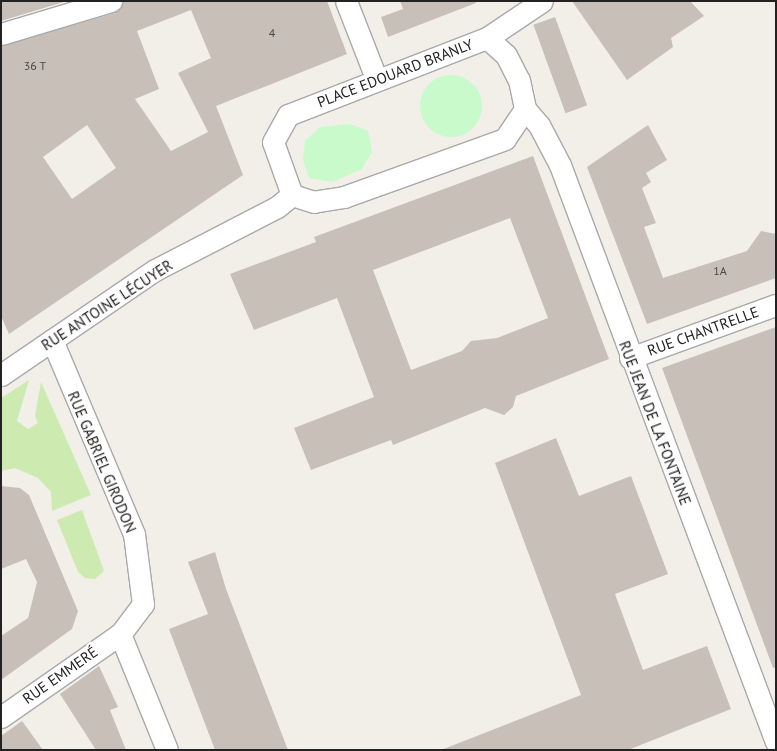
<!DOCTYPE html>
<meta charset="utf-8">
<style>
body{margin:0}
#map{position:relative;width:777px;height:751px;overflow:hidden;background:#f2efe9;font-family:"PT Sans",sans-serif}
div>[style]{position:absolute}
.grass>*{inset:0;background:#cdebb0}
.park>*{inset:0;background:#c8facc}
.round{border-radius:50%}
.building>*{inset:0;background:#c7bfb8;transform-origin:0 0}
.roads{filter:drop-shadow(1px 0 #a9a9a9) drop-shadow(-1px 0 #a9a9a9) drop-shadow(0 1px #a9a9a9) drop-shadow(0 -1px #a9a9a9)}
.street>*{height:21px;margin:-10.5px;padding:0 10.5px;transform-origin:10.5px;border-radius:10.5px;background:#fff}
span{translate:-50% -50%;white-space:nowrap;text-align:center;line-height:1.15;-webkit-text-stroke:4.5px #fff;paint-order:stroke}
.number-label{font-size:12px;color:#4b4948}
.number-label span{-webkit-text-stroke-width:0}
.street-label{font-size:15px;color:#222}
.frame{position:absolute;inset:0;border:2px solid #222;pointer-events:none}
</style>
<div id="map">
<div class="grass">
<div style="clip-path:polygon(29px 380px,17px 421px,28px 429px,38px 423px,35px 416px,41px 382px,91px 495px,52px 511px,51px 492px,38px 478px,15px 468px,1px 471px,1px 398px)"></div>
<div style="clip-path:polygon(82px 510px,104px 571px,95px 579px,85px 578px,78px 572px,57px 520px)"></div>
</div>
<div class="park">
<div class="round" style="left:420px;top:75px;width:62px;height:62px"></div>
<div style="clip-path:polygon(350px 124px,368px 131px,372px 152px,362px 169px,332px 182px,309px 178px,303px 160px,305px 141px,320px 127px)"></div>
</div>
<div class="building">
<div style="clip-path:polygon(1px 1px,67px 1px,1px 21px)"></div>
<div style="clip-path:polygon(evenodd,123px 1px,327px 1px,347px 54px,216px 106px,243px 175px,9px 334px,1px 316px,1px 46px,115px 13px,123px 1px,191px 10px,211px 58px,178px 73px,208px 132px,171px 151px,135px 99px,159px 89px,137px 31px,191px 10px,123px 1px,87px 125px,116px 168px,72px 199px,43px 157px,87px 125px)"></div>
<div style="clip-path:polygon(400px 1px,475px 1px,476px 3px,388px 37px,381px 17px,403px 9px)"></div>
<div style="clip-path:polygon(572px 1px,690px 1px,704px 16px,671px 38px,673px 47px,627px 80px)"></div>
<div style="left:555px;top:17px;width:94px;height:23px;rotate:70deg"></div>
<div style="clip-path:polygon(648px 125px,667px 160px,646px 173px,651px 182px,642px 188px,656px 223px,644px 227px,663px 278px,747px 251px,761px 231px,776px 234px,776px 278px,647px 324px,587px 167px)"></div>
<div style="clip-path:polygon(evenodd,533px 156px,609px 359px,516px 396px,513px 407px,504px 415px,485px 408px,393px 445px,391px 440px,311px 470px,294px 428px,374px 397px,337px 298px,254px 330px,230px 274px,316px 242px,314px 237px,533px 156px,510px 218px,548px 318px,497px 338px,471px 341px,462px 351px,411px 370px,373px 270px,510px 218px)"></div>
<div style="clip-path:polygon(776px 327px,776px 667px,773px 668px,662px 368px)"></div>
<div style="clip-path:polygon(556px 438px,579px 496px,631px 476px,655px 540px,668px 574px,615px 594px,643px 670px,707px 646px,731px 709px,628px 750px,441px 750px,581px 695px,495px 463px)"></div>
<div style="clip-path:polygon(1px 486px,20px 488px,29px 495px,78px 611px,72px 629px,1px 680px,1px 636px,28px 618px,37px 582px,26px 559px,1px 569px)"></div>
<div style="clip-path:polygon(215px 552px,226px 589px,288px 750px,215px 750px,169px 629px,208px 614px,188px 562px)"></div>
<div style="clip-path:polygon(99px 666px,118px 707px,110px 710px,126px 750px,96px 750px,60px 694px)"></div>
<div style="clip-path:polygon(22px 721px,43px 750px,1px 750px,1px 736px)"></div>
</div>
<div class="roads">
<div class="street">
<div style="left:346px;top:1px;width:83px;rotate:68.7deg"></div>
<div style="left:1px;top:34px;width:115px;rotate:-16.7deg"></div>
<div style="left:487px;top:38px;width:25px;rotate:42deg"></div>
<div style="left:506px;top:55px;width:28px;rotate:63deg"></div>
<div style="left:519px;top:80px;width:30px;rotate:78deg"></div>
<div style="left:525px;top:109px;width:36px;rotate:124deg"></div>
<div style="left:505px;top:139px;width:171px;rotate:160.2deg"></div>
<div style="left:344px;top:197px;width:30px;rotate:171deg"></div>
<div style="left:314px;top:202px;width:23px;rotate:-162deg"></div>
<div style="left:292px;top:195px;width:56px;rotate:-109.7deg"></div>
<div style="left:273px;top:142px;width:31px;rotate:-61deg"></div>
<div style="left:288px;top:115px;width:213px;rotate:-21.2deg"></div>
<div style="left:487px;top:38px;width:66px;rotate:-33.9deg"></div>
<div style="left:525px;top:109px;width:21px;rotate:49deg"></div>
<div style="left:539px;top:125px;width:45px;rotate:62.3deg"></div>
<div style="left:560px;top:165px;width:616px;rotate:69.48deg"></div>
<div style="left:52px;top:340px;width:211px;rotate:67.1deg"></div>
<div style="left:134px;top:534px;width:71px;rotate:82.7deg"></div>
<div style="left:143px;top:604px;width:38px;rotate:127deg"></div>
<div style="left:120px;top:634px;width:125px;rotate:67.9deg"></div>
<div style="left:630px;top:358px;width:155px;rotate:-20deg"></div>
<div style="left:1px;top:375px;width:186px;rotate:-34.3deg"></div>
<div style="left:155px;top:270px;width:137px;rotate:-27.3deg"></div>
<div style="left:277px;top:207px;width:19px;rotate:-39deg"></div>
<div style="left:1px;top:717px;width:145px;rotate:-34.9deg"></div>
</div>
</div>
<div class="number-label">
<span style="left:272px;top:33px">4</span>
<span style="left:35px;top:66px">36 T</span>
<span style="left:720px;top:271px">1A</span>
</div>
<div class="street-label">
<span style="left:395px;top:73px;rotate:-21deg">PLACE EDOUARD BRANLY</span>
<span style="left:107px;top:305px;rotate:-33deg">RUE ANTOINE LÉCUYER</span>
<span style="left:703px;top:331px;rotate:-20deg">RUE CHANTRELLE</span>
<span style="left:655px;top:423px;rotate:69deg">RUE JEAN DE LA FONTAINE</span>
<span style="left:102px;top:462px;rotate:67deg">RUE GABRIEL GIRODON</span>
<span style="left:60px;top:675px;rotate:-35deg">RUE EMMERÉ</span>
</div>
<div class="frame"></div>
</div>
